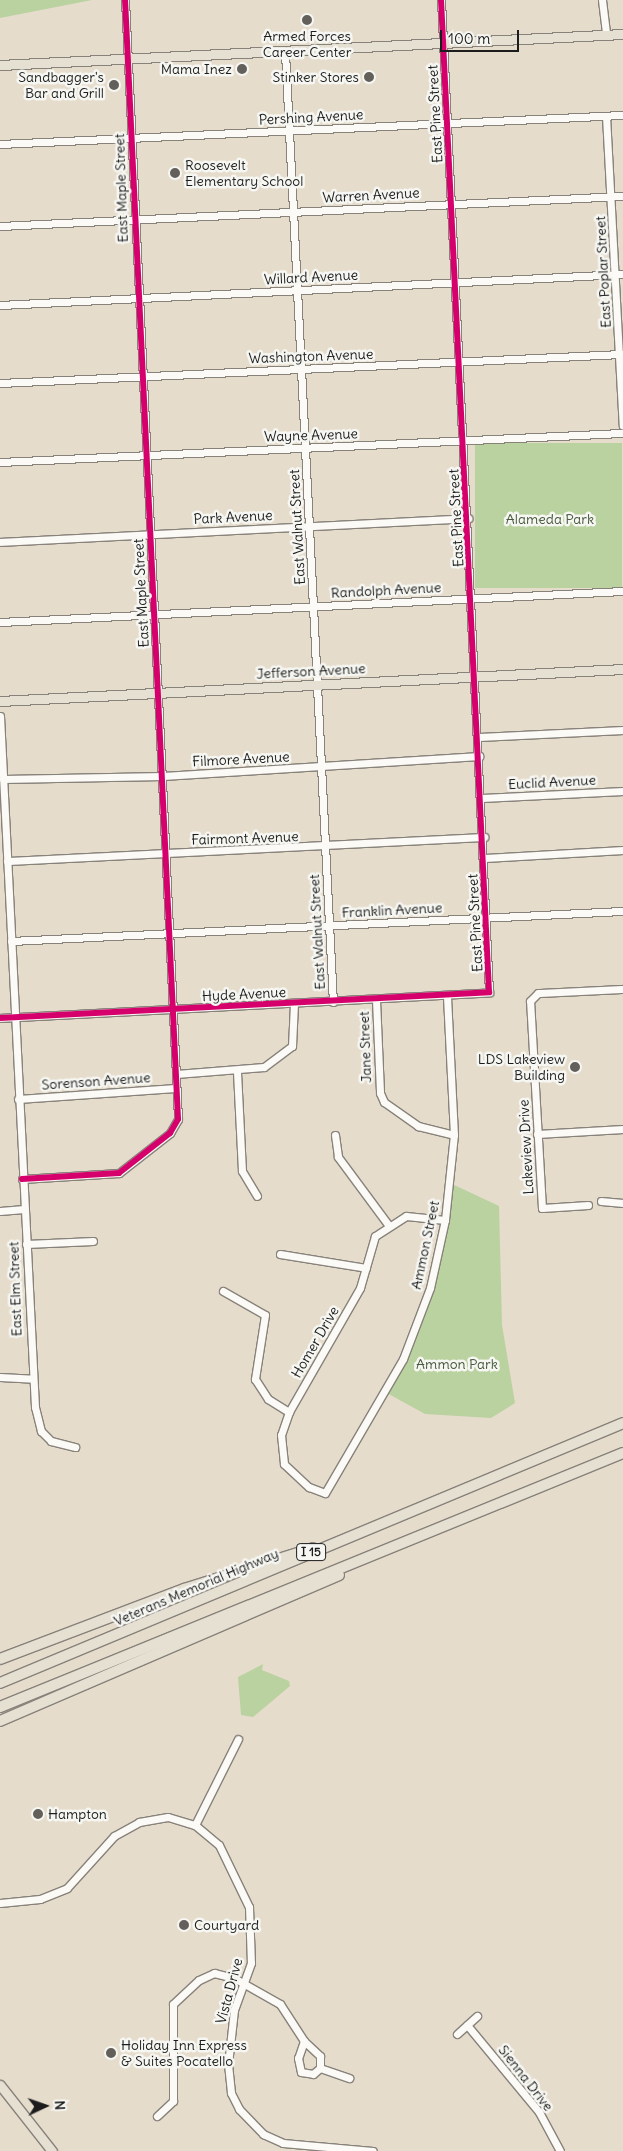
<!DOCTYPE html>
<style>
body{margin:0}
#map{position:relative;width:623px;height:2151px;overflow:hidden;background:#e6dccc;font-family:Delius,sans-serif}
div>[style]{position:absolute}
.green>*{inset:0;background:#bad29f;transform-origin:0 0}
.roads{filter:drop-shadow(1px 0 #87827a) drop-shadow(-1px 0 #87827a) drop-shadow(0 1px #87827a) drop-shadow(0 -1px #87827a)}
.minor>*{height:7px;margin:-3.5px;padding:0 3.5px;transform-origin:3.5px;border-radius:3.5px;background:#fbfaf7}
.major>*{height:9px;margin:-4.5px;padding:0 4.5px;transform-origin:4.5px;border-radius:4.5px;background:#e6e0d3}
.highway>*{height:10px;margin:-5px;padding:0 5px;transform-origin:5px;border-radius:5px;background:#e6e0d3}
.cycleway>*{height:6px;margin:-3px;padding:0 3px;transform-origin:3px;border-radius:3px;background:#d6006c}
.dots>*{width:14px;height:14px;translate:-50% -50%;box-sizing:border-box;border:2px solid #f6f6f2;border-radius:50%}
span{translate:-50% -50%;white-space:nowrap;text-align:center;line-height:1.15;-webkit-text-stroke:5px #f6f6f2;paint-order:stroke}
.shield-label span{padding:1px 4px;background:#f6f6f2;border:1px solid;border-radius:4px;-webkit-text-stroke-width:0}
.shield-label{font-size:12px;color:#1c1c1c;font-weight:700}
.poi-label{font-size:14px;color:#1c1c1c}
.right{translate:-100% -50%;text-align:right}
.left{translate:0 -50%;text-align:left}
.street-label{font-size:14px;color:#1c1c1c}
.park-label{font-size:14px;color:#47593d}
.north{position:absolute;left:20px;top:2081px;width:50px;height:50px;-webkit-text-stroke:4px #f6f6f2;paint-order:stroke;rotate:87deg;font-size:14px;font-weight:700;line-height:20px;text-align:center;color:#1c1c1c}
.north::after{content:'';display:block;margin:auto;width:18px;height:22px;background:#1c1c1c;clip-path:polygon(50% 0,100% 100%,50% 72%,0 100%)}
.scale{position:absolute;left:440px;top:30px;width:79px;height:22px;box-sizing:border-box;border:2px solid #1c1c1c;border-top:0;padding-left:6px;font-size:15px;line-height:18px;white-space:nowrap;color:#1c1c1c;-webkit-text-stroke:4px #f6f6f2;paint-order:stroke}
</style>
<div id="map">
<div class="green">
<div style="clip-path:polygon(0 0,92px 0,0 18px)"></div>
<div style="left:622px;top:443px;width:145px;height:147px;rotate:90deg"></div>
<div style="clip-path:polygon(450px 1183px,499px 1206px,502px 1325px,515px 1403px,491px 1418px,425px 1414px,385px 1392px,430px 1288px)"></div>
<div style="clip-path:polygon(263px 1664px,262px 1670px,289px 1681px,290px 1686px,253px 1717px,241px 1715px,238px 1677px)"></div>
</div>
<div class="roads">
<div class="minor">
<div style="left:602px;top:0;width:35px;rotate:83deg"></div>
<div style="left:285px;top:52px;width:951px;rotate:87.11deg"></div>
<div style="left:606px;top:116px;width:310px;rotate:86.9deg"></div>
<div style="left:0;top:144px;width:624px;rotate:-2.67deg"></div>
<div style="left:0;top:226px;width:624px;rotate:-2.76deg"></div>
<div style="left:0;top:305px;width:624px;rotate:-2.85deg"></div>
<div style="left:0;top:383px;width:624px;rotate:-2.67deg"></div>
<div style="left:0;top:462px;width:624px;rotate:-2.67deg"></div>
<div style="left:0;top:542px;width:469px;rotate:-2.9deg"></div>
<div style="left:0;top:622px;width:624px;rotate:-2.85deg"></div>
<div style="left:0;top:716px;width:692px;rotate:87.1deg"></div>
<div style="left:35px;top:1407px;width:25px;rotate:76deg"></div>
<div style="left:41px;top:1431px;width:14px;rotate:45deg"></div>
<div style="left:51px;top:1441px;width:25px;rotate:14deg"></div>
<div style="left:479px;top:737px;width:144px;rotate:-2.8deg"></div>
<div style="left:3px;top:779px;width:160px;rotate:-1.1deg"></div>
<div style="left:163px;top:776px;width:317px;rotate:-3.6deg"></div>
<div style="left:482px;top:798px;width:141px;rotate:-2.8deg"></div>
<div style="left:485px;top:858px;width:138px;rotate:-3.3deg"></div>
<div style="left:7px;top:861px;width:478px;rotate:-2.9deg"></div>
<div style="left:11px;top:941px;width:613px;rotate:-2.81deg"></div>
<div style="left:376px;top:1000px;width:93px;rotate:87.5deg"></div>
<div style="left:380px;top:1093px;width:10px;rotate:66deg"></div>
<div style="left:384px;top:1102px;width:42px;rotate:35.2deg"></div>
<div style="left:418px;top:1126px;width:37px;rotate:14deg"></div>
<div style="left:0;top:1018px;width:490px;rotate:-3deg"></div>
<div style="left:489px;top:992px;width:993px;rotate:-92.77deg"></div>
<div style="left:237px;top:1072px;width:99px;rotate:87.1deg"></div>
<div style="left:242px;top:1171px;width:29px;rotate:59deg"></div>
<div style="left:176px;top:1074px;width:88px;rotate:-4.5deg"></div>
<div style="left:264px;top:1067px;width:35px;rotate:-37deg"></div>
<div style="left:292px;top:1046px;width:42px;rotate:-87.3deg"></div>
<div style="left:18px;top:1099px;width:158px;rotate:-4deg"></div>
<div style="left:537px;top:1134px;width:86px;rotate:-3.3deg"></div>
<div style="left:335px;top:1135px;width:22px;rotate:82deg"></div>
<div style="left:338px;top:1157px;width:86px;rotate:53.5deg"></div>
<div style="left:22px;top:1179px;width:97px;rotate:-3.5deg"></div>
<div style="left:119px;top:1173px;width:65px;rotate:-38.1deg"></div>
<div style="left:170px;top:1133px;width:16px;rotate:-60deg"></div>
<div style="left:178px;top:1119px;width:1120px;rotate:-92.71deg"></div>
<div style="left:601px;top:1201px;width:22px;rotate:5deg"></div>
<div style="left:588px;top:1205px;width:46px;rotate:176.3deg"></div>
<div style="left:542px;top:1208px;width:207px;rotate:-93.3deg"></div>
<div style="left:530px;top:1001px;width:11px;rotate:-45deg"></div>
<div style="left:538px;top:993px;width:85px;rotate:-2.7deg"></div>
<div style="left:0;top:1211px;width:24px;rotate:-5deg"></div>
<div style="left:445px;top:1220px;width:39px;rotate:-174deg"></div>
<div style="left:406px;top:1216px;width:37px;rotate:147deg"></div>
<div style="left:375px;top:1236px;width:54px;rotate:106.1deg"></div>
<div style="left:360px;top:1288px;width:143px;rotate:119.8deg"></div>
<div style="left:289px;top:1412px;width:24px;rotate:109deg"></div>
<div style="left:281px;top:1435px;width:29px;rotate:84deg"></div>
<div style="left:284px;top:1464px;width:34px;rotate:43deg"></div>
<div style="left:309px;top:1487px;width:17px;rotate:21deg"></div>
<div style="left:325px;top:1493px;width:155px;rotate:-59.8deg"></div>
<div style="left:403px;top:1359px;width:76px;rotate:-69.2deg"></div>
<div style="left:430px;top:1288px;width:70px;rotate:-77.6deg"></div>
<div style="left:445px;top:1220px;width:85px;rotate:-84deg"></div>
<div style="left:454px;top:1135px;width:138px;rotate:-92.9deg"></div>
<div style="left:26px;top:1244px;width:67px;rotate:-2.6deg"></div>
<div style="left:280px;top:1254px;width:87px;rotate:9.2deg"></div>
<div style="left:223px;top:1291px;width:48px;rotate:29.7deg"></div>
<div style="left:265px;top:1315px;width:65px;rotate:98.9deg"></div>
<div style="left:255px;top:1379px;width:24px;rotate:57deg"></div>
<div style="left:268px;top:1399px;width:25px;rotate:32deg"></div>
<div style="left:0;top:1377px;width:33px;rotate:3deg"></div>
<div style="left:195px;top:1825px;width:96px;rotate:-63.4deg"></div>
<div style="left:0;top:1903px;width:40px;rotate:-5.7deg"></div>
<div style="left:40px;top:1899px;width:29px;rotate:-22deg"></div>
<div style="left:67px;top:1888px;width:70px;rotate:-47.9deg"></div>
<div style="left:114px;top:1836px;width:29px;rotate:-29deg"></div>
<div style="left:139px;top:1822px;width:29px;rotate:-10deg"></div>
<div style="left:168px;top:1817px;width:28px;rotate:17deg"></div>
<div style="left:195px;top:1825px;width:31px;rotate:40deg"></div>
<div style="left:219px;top:1845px;width:69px;rotate:64.2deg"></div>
<div style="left:249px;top:1907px;width:56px;rotate:88deg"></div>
<div style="left:251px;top:1963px;width:50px;rotate:109.9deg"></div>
<div style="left:234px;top:2010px;width:54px;rotate:96.3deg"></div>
<div style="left:228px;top:2064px;width:29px;rotate:84deg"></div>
<div style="left:231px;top:2093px;width:18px;rotate:63deg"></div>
<div style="left:239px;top:2109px;width:35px;rotate:46deg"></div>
<div style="left:263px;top:2134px;width:22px;rotate:24deg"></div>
<div style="left:283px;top:2143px;width:90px;rotate:5.1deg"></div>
<div style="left:467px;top:2025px;width:113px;rotate:50.4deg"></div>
<div style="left:539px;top:2112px;width:44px;rotate:61.7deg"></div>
<div style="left:457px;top:2034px;width:27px;rotate:-42deg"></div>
<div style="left:304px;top:2041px;width:22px;rotate:43deg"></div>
<div style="left:320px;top:2056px;width:12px;rotate:90deg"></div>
<div style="left:157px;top:2116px;width:22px;rotate:-43deg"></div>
<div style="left:173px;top:2101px;width:97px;rotate:-90deg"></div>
<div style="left:173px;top:2004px;width:35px;rotate:-43deg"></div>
<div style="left:199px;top:1980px;width:17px;rotate:-25deg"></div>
<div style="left:214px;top:1973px;width:21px;rotate:14deg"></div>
<div style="left:234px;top:1978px;width:53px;rotate:29.5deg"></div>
<div style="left:280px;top:2004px;width:44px;rotate:57deg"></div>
<div style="left:304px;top:2041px;width:18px;rotate:109deg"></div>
<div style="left:298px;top:2058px;width:14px;rotate:78deg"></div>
<div style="left:301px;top:2072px;width:12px;rotate:9deg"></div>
<div style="left:313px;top:2074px;width:9px;rotate:-41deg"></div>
<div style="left:320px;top:2068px;width:31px;rotate:19deg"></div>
</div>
<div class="major">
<div style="left:0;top:65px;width:624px;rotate:-2.85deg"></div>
<div style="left:0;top:701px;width:624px;rotate:-2.94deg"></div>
<div style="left:0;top:2085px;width:84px;rotate:51.8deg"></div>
</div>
<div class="highway">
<div style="left:0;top:1659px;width:197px;rotate:-20.8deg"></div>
<div style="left:184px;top:1589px;width:135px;rotate:-17.6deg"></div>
<div style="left:0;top:1683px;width:675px;rotate:-22.65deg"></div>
<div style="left:0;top:1707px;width:673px;rotate:-22.18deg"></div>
<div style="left:0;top:1721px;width:369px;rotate:-23.3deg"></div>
</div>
</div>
<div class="cycleway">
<div style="left:0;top:1018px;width:490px;rotate:-3deg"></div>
<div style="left:489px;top:992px;width:993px;rotate:-92.77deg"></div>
<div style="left:22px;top:1179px;width:97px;rotate:-3.5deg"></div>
<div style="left:119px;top:1173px;width:65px;rotate:-38.1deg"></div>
<div style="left:170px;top:1133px;width:16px;rotate:-60deg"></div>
<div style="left:178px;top:1119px;width:1120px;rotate:-92.71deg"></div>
</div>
<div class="dots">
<div style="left:307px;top:20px;background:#635f5a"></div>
<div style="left:242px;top:69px;background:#635f5a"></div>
<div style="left:369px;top:77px;background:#635f5a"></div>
<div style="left:114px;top:85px;background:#635f5a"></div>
<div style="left:175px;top:173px;background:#635f5a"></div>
<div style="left:575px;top:1067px;background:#635f5a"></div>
<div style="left:38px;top:1814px;background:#635f5a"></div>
<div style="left:184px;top:1925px;background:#635f5a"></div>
<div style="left:111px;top:2053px;background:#635f5a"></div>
</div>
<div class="shield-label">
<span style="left:311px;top:1552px">I 15</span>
</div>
<div class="poi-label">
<span style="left:307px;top:44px">Armed Forces<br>Career Center</span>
<span class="right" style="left:232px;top:69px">Mama Inez</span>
<span class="right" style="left:104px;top:85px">Sandbagger's<br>Bar and Grill</span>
<span class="right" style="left:359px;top:77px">Stinker Stores</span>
<span class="left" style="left:185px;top:173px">Roosevelt<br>Elementary School</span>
<span class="right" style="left:565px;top:1067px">LDS Lakeview<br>Building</span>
<span class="left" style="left:48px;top:1814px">Hampton</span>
<span class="left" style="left:194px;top:1925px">Courtyard</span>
<span class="left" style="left:121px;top:2053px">Holiday Inn Express<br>&amp; Suites Pocatello</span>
</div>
<div class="street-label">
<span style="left:435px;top:114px;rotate:-93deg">East Pine Street</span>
<span style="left:311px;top:117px;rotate:-3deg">Pershing Avenue</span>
<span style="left:121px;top:188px;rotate:-92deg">East Maple Street</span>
<span style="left:371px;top:195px;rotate:-3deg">Warren Avenue</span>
<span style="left:603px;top:272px;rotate:-93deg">East Poplar Street</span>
<span style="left:311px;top:277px;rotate:-3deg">Willard Avenue</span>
<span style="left:311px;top:356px;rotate:-2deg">Washington Avenue</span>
<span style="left:311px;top:435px;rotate:-2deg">Wayne Avenue</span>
<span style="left:233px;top:517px;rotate:-3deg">Park Avenue</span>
<span style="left:456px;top:518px;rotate:-93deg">East Pine Street</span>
<span style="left:297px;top:527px;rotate:-93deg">East Walnut Street</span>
<span style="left:386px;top:590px;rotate:-3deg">Randolph Avenue</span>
<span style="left:141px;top:593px;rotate:-93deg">East Maple Street</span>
<span style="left:311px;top:671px;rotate:-3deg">Jefferson Avenue</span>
<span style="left:241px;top:759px;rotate:-3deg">Filmore Avenue</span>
<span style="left:552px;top:782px;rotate:-3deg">Euclid Avenue</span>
<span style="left:245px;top:838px;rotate:-2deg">Fairmont Avenue</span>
<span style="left:392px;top:910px;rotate:-3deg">Franklin Avenue</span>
<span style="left:475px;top:923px;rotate:-93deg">East Pine Street</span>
<span style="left:317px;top:932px;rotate:-93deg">East Walnut Street</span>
<span style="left:244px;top:994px;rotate:-3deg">Hyde Avenue</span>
<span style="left:365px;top:1047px;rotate:-92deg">Jane Street</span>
<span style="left:96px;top:1081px;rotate:-4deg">Sorenson Avenue</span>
<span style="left:526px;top:1147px;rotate:-93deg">Lakeview Drive</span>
<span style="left:425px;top:1245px;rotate:-78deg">Ammon Street</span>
<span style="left:15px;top:1289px;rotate:-92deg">East Elm Street</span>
<span style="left:315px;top:1342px;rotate:-60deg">Homer Drive</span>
<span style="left:196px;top:1587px;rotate:-23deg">Veterans Memorial Highway</span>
<span style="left:229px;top:1991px;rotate:-75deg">Vista Drive</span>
<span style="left:526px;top:2078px;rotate:52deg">Sienna Drive</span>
</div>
<div class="park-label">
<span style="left:550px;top:519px">Alameda Park</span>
<span style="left:457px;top:1364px">Ammon Park</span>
</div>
<div class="north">N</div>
<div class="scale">100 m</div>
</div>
